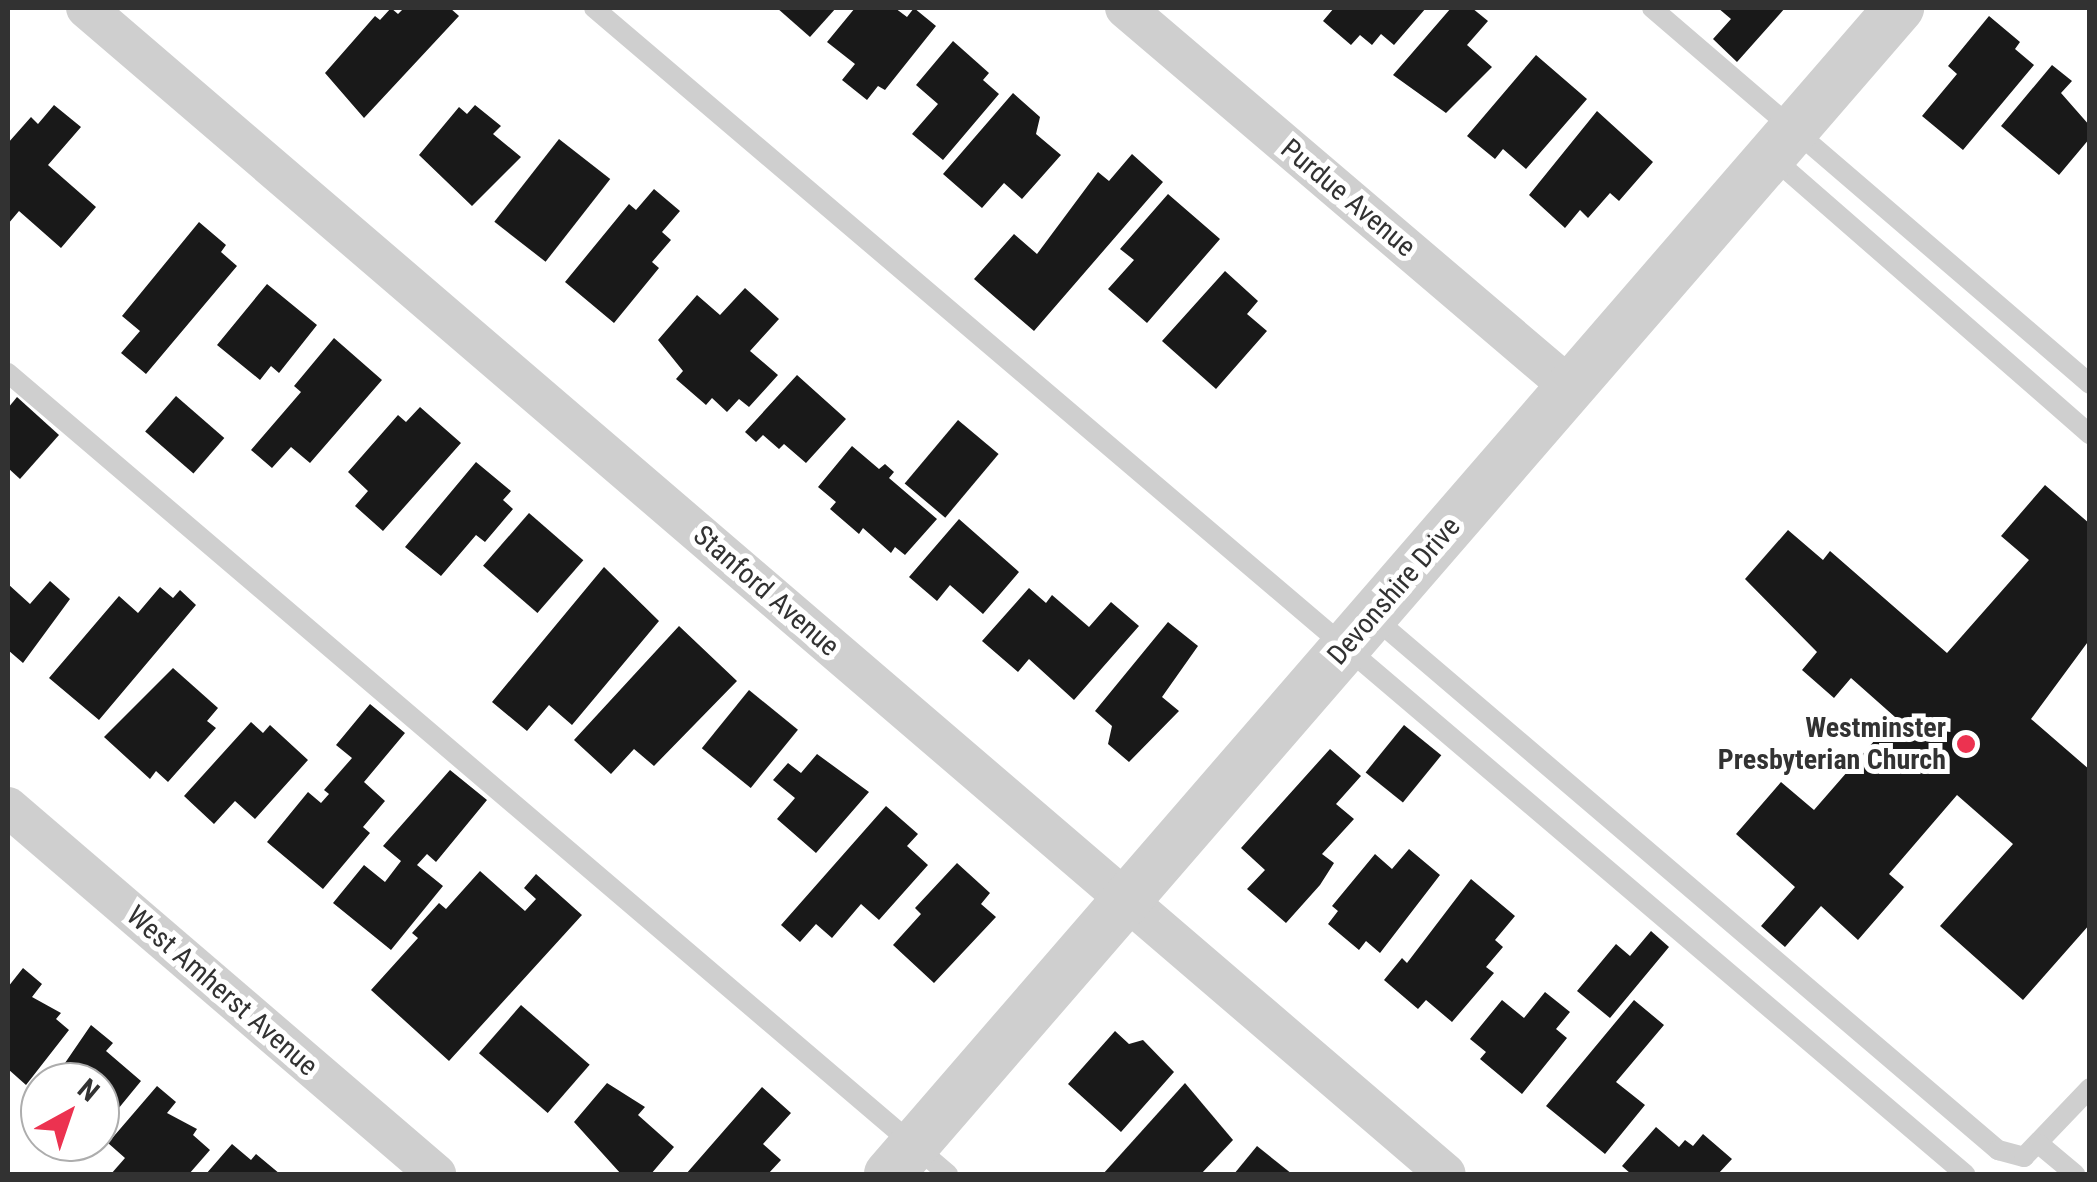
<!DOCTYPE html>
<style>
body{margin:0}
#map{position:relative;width:2097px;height:1182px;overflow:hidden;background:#fff;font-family:"Roboto Condensed",sans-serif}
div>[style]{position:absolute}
.building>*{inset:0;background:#191919;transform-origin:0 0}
.service>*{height:20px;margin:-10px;padding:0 10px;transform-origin:10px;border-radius:10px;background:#cfcfcf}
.minor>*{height:40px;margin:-20px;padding:0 20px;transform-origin:20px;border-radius:20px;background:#cfcfcf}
.tertiary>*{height:50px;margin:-25px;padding:0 25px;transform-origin:25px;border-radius:25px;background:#cfcfcf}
.dots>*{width:28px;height:28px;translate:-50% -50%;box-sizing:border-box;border:5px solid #fff;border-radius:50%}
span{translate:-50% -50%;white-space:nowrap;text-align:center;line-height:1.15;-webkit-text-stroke:10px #fff;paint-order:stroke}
.street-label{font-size:28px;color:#323232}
.poi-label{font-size:28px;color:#323232;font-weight:700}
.right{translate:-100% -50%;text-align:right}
.frame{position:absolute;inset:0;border:10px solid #323232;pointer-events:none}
.north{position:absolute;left:20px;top:1062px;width:100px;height:100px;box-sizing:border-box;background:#fff;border:2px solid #adadad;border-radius:50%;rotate:40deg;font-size:28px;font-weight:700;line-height:40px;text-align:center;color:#323232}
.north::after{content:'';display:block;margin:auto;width:35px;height:45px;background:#ec3250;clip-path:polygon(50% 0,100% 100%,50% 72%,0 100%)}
</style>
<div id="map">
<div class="building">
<div style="clip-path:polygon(391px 8px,398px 14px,404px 8px,450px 8px,459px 16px,364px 118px,325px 73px,375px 16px,380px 20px)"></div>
<div style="clip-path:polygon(777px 8px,836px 8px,810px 37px)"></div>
<div style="clip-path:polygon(855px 8px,895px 8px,907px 17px,914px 8px,936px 26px,885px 90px,878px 86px,867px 100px,842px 80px,855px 64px,827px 42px)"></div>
<div style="clip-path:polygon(1334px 8px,1426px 8px,1394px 45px,1381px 34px,1372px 45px,1360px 35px,1351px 45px,1323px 21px)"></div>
<div style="clip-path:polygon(1451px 8px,1472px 8px,1488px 21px,1467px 45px,1492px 67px,1446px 113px,1393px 75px)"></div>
<div style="clip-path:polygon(1718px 8px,1785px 8px,1737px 62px,1713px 39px,1731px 19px)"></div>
<div style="clip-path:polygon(1989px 16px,2020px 42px,2015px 49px,2034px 65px,1963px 150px,1922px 116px,1957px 74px,1948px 66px)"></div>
<div style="clip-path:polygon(953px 41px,989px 73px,983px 80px,999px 94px,943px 160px,912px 134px,938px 104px,916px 85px)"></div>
<div style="clip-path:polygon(1536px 55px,1587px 99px,1526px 169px,1503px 149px,1495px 159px,1467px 136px)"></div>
<div style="clip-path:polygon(2052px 65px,2072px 81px,2061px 93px,2090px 126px,2090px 138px,2059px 175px,2001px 126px)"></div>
<div style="clip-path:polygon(1013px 93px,1040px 117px,1036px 134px,1061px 155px,1022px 199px,1004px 183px,982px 208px,943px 174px)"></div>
<div style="clip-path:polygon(54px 105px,81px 127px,48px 165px,96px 207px,61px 248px,19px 211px,8px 224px,8px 143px,31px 117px,38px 124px)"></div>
<div style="clip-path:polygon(475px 105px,501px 126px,493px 134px,521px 157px,472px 206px,419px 155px,459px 107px,467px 114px)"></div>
<div style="clip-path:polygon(1597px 111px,1653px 162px,1619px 201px,1610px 193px,1588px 218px,1580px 210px,1565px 228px,1529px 195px)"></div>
<div style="left:559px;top:139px;width:65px;height:105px;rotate:38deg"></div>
<div style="clip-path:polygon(1132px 154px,1163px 182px,1034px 331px,974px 279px,1014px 234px,1037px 254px,1098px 172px,1109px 181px)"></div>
<div style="clip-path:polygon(654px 189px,680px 211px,662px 232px,671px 240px,652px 262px,659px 268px,614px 323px,565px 282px,629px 204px,636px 210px)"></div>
<div style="clip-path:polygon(1168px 194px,1220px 239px,1147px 323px,1108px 289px,1134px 260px,1120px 249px)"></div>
<div style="clip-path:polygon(199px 222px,226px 245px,221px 252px,237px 266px,146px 374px,121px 353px,140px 331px,122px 316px)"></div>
<div style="clip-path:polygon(1225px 271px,1258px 301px,1247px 314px,1267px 331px,1216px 389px,1162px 341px)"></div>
<div style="clip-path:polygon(267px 284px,317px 325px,279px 373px,271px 366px,260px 380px,217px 345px)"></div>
<div style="clip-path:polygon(745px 288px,779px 319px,750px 351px,778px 375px,749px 407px,739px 399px,727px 412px,712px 398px,706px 405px,676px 379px,683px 371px,658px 340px,697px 295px,720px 315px)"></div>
<div style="clip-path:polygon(334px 338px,382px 380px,310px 463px,291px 447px,272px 468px,251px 450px,301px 392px,294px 386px)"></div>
<div style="clip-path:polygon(797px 375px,846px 419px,806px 463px,784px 444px,779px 449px,763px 435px,756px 442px,745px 432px)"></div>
<div style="left:176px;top:396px;width:64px;height:47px;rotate:41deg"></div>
<div style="clip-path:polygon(17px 397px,59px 435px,20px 479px,8px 468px,8px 408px)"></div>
<div style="clip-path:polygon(420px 407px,461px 443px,383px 531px,355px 506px,368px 491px,348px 472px,398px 415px,406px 422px)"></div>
<div style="left:958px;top:420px;width:53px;height:83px;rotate:40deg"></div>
<div style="clip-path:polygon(852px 446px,879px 469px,885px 464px,894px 472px,889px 478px,937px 519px,905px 555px,895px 547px,891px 553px,863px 528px,859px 534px,830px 509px,836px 502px,818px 487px)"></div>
<div style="clip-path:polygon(476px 462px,511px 491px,503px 500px,513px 509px,485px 542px,476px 535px,441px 576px,405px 547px)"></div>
<div style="clip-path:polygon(2045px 485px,2090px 524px,2090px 639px,2031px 719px,2090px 770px,2090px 924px,2023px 1000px,1940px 926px,2013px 844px,1957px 795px,1889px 874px,1904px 887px,1858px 940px,1821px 906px,1785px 947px,1761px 926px,1795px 887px,1736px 834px,1781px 782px,1814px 810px,1895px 717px,1851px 678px,1834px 698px,1802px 670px,1817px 652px,1745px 579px,1788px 530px,1823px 560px,1830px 551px,1947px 653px,2029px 560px,2001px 536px)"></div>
<div style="left:529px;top:513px;width:72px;height:70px;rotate:41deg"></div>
<div style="clip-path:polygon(959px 519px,1019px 572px,983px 614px,950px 585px,937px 601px,909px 577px)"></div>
<div style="clip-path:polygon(604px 567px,659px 621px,572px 725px,549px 705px,527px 731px,492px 702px)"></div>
<div style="clip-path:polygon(50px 581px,70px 599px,23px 663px,8px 650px,8px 584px,30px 604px)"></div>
<div style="clip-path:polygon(160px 587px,173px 598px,180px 590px,196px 605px,99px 720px,49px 678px,119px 596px,138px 613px)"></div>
<div style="clip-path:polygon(1029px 588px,1046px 603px,1052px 595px,1089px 627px,1111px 602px,1139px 626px,1074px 700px,1029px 659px,1018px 672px,982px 641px)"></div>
<div style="clip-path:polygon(1168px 622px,1198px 646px,1162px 697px,1179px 711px,1129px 762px,1108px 744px,1112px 726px,1095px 711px)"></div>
<div style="clip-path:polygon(679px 626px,737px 681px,654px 766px,634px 749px,611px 774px,574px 740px)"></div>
<div style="clip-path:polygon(173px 668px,218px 708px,207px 721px,216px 728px,168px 782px,156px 771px,150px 779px,104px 737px)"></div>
<div style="left:749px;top:690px;width:63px;height:75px;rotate:39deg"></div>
<div style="clip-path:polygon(370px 704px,405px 733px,364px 782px,385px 801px,363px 827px,370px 833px,323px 889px,267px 842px,308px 792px,321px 803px,329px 794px,324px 790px,352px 758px,336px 745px)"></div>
<div style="clip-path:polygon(251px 722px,263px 733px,270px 725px,308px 760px,255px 819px,235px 801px,214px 824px,184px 796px)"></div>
<div style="left:1404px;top:725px;width:48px;height:61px;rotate:39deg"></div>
<div style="clip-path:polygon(1330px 749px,1361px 776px,1336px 804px,1354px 819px,1322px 854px,1334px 863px,1320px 885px,1286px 923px,1247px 889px,1265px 870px,1241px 848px)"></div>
<div style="clip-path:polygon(817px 754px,869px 792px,816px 853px,777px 819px,795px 798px,773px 780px,788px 763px,801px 773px)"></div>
<div style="clip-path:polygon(450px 770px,487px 800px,436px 862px,427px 854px,417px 865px,443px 886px,391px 950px,333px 903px,364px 865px,385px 882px,401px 861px,383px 846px)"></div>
<div style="clip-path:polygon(886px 806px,918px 834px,907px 846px,928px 865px,879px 920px,861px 904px,832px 938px,816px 924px,800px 942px,781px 925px)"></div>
<div style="clip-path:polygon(1409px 849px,1440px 875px,1380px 953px,1366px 941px,1359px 950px,1328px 924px,1338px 911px,1332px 906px,1375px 854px,1392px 869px)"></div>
<div style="clip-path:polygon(957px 863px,990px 893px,981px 904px,996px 917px,934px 983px,893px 945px,921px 914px,915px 908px)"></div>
<div style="clip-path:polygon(480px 871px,525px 911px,536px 899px,524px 888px,536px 874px,582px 915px,449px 1061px,371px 990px,418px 938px,412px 933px,439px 903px,446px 909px)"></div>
<div style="clip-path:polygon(1471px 879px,1515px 916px,1495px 940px,1503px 947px,1486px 967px,1494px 973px,1452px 1022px,1426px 1000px,1418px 1009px,1384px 980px,1402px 958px,1407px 963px)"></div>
<div style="clip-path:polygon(1651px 931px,1669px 947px,1610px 1018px,1577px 991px,1616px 944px,1630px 956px)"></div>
<div style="clip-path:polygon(23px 968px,42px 984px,32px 997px,61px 1013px,56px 1019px,69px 1030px,26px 1085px,8px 1069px,8px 987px)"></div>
<div style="clip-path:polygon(1545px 992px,1570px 1012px,1556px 1029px,1567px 1038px,1522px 1094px,1480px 1059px,1486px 1052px,1470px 1039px,1502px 1000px,1524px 1018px)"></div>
<div style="clip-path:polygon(1634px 1000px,1664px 1025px,1616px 1082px,1645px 1105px,1605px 1154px,1546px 1106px)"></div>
<div style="left:521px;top:1005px;width:91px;height:64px;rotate:41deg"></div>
<div style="clip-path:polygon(91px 1025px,113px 1043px,106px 1051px,141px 1081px,100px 1131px,100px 1082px,52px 1082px)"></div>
<div style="clip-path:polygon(1115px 1031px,1129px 1044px,1143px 1040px,1174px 1072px,1121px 1132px,1068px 1084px)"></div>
<div style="clip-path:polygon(607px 1083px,645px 1107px,638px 1115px,674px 1147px,651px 1174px,621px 1174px,574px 1122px)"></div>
<div style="clip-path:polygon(1185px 1083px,1233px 1140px,1201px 1174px,1103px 1174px)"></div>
<div style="clip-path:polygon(157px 1086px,176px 1102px,167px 1113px,197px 1129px,193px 1135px,210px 1150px,189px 1174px,111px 1174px,125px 1158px,108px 1143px)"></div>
<div style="clip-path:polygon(762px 1087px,791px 1113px,763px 1144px,781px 1160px,768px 1174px,686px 1174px)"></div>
<div style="clip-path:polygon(1656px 1127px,1679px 1147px,1685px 1140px,1693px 1146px,1703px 1134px,1732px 1159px,1718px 1174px,1631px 1174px,1622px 1166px)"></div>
<div style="clip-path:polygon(232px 1144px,251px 1160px,256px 1154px,280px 1174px,206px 1174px)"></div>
<div style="clip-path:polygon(1257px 1146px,1292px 1174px,1234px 1174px)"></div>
</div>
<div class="service">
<div style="left:594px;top:8px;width:1800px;rotate:40.38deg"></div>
<div style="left:1652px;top:8px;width:577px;rotate:40.64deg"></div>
<div style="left:1772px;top:157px;width:422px;rotate:41.1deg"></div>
<div style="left:8px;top:373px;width:1235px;rotate:40.44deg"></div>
<div style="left:1372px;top:616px;width:823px;rotate:40.47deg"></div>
<div style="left:1998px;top:1150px;width:27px;rotate:15deg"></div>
<div style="left:2024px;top:1157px;width:95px;rotate:-46.3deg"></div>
<div style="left:2039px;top:1144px;width:47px;rotate:39.8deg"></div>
</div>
<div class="minor">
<div style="left:86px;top:8px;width:1791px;rotate:40.61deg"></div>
<div style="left:1125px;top:8px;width:586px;rotate:40.43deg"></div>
<div style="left:8px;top:807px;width:564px;rotate:40.61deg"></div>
</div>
<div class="tertiary">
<div style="left:889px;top:1174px;width:1543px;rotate:-49.1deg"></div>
</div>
<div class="dots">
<div style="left:1966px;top:744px;background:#ec3250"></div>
</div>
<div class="street-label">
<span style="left:1348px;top:198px;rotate:40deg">Purdue Avenue</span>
<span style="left:766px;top:591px;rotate:41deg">Stanford Avenue</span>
<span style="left:1394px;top:591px;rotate:-49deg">Devonshire Drive</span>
<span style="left:222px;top:991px;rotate:41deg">West Amherst Avenue</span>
</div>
<div class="poi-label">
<span class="right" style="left:1946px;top:744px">Westminster<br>Presbyterian Church</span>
</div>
<div class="frame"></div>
<div class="north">N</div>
</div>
